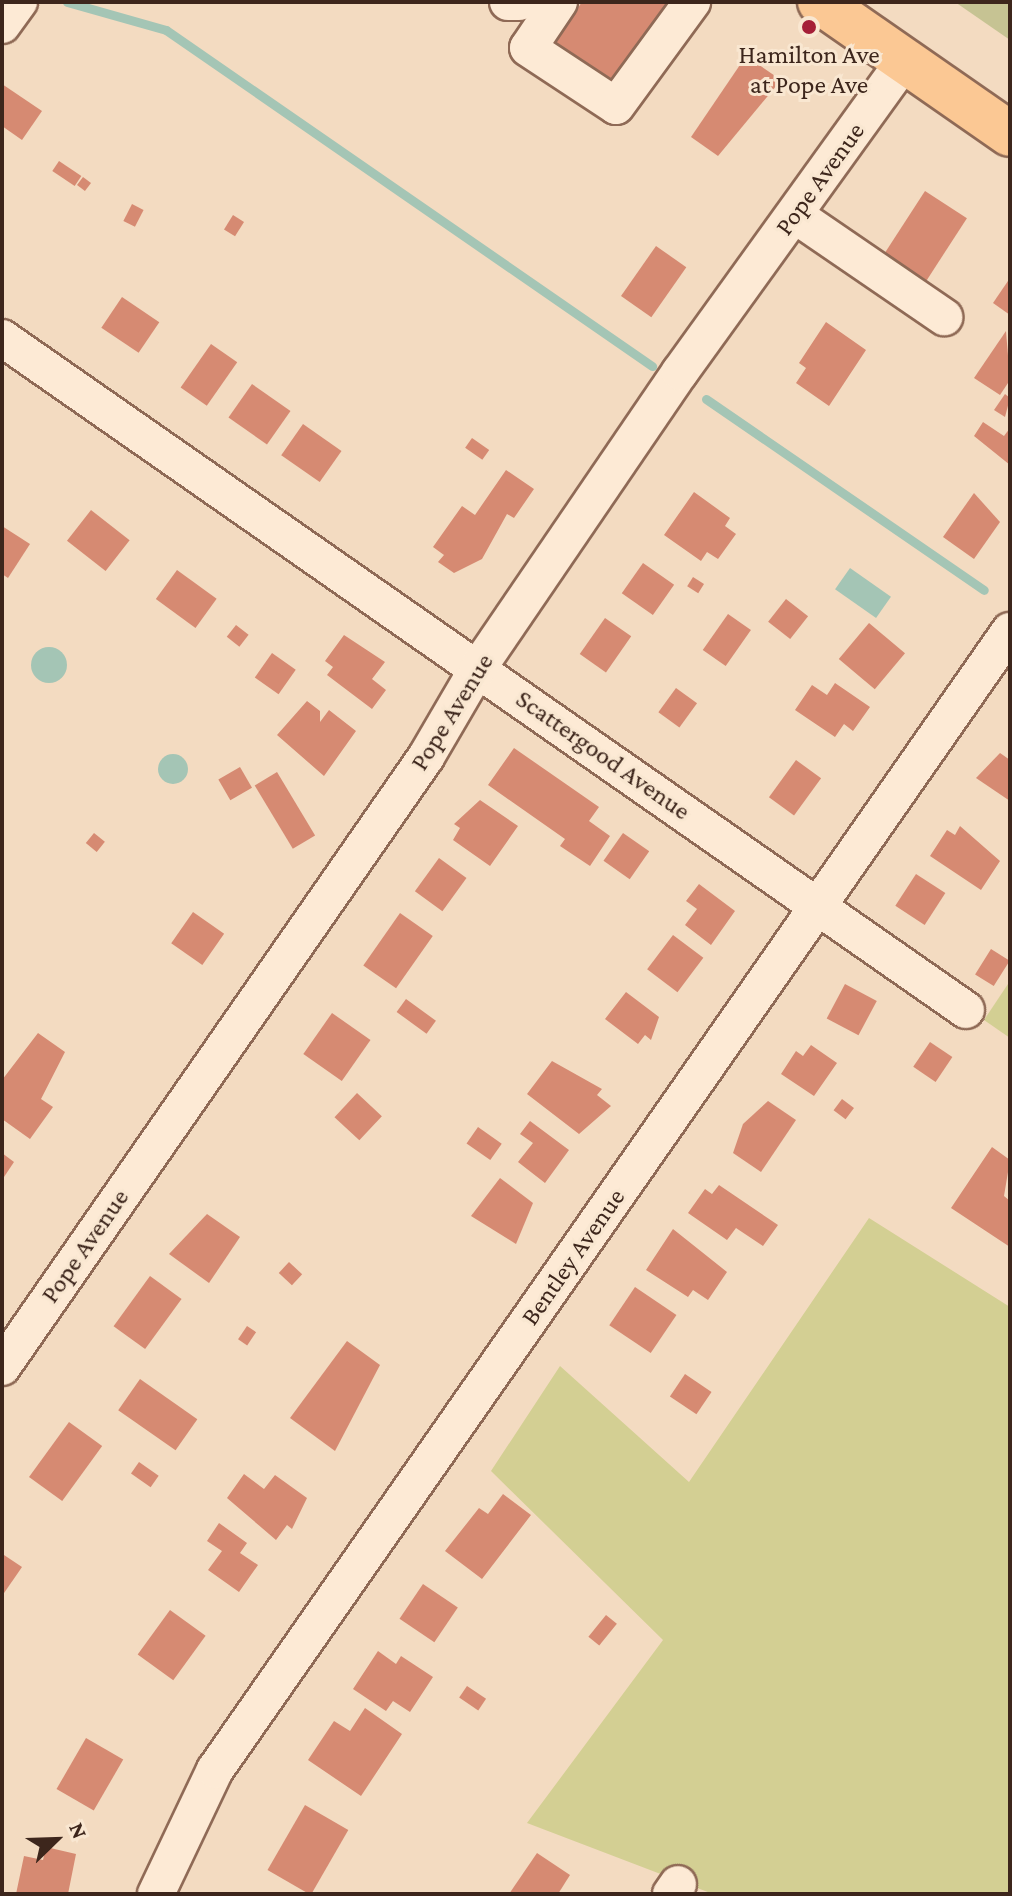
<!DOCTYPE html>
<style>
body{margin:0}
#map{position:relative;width:1012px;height:1896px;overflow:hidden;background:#f3dbc1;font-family:"Crimson Pro",serif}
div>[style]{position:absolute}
.green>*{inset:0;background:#d3cf93}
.cemetery>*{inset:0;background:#c6c393}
.water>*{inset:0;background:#a4c5b5;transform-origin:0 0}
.round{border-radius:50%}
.stream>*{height:9px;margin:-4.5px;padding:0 4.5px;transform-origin:4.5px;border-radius:4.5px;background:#a4c5b5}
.building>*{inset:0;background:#d68a72;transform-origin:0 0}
.roads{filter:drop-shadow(2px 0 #8f6a56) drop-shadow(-2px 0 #8f6a56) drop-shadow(0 2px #8f6a56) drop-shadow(0 -2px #8f6a56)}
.minor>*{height:36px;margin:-18px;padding:0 18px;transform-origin:18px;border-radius:18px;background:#fdead5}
.major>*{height:44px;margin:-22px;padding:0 22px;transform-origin:22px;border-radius:22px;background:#fbc894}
.dots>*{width:22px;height:22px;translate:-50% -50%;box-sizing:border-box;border:4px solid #f9e7d1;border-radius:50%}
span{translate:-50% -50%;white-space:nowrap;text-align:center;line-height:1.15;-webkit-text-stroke:6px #f9e7d1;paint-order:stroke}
.poi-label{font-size:26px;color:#3d261c}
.street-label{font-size:26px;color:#3d261c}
.frame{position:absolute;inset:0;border:4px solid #3d261c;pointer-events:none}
.north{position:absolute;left:16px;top:1800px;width:80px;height:80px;-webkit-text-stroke:6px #f9e7d1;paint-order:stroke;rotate:67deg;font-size:22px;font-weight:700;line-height:32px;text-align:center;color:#3d261c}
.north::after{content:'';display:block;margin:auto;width:28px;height:36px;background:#3d261c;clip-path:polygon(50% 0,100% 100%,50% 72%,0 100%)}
</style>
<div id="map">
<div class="green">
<div style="clip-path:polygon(1010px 981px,1010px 1038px,984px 1020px)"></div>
<div style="clip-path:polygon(869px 1218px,1010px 1307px,1010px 1894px,713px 1894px,527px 1823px,663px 1640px,491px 1471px,560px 1366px,689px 1482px)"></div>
</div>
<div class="cemetery">
<div style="clip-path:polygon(955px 2px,1010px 2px,1010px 40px)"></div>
</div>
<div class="water">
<div style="left:850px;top:568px;width:50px;height:26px;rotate:35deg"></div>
<div class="round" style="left:31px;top:647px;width:36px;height:36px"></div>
<div class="round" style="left:158px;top:754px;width:30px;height:30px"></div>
</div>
<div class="stream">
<div style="left:67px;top:2px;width:103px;rotate:15.8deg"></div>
<div style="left:166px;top:30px;width:591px;rotate:34.66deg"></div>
<div style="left:706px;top:399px;width:337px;rotate:34.5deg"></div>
</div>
<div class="building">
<div style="clip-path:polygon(582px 2px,675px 2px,617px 87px,553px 43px)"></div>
<div style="clip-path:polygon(746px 56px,781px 80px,718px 156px,691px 137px)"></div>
<div style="clip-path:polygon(2px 84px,42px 111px,22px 140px,2px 126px)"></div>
<div style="left:59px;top:161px;width:27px;height:12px;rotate:34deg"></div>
<div style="left:83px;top:177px;width:10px;height:10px;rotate:37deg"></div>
<div style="left:925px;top:191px;width:50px;height:75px;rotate:33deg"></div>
<div style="left:132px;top:204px;width:13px;height:19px;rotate:27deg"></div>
<div style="left:233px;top:215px;width:13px;height:17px;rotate:32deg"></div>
<div style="left:656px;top:246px;width:37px;height:61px;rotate:35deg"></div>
<div style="clip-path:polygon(1010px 278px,1010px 315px,993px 303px)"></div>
<div style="left:122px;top:297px;width:45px;height:37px;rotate:34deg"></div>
<div style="clip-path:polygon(826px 322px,866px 350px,829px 406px,796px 383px,806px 368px,799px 363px)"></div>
<div style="clip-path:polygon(1006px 331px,1010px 380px,1000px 395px,974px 378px)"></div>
<div style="left:211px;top:344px;width:32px;height:53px;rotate:35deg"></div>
<div style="left:252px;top:384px;width:47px;height:41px;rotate:35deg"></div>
<div style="clip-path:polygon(1005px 394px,1010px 398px,1005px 417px,994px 410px)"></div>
<div style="clip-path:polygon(983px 422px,1004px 436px,1010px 428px,1010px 465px,974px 436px)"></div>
<div style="left:303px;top:424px;width:47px;height:38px;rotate:35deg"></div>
<div style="left:472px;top:438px;width:21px;height:12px;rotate:35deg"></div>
<div style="clip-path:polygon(506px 470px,534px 489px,514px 518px,507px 514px,482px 559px,454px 573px,438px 562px,444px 555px,433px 547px,462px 506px,475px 515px)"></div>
<div style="clip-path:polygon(694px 492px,730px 518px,725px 526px,736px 534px,718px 559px,707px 552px,701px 561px,664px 535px)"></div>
<div style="clip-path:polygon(974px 493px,1000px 522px,974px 559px,943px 537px)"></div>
<div style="left:91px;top:510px;width:49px;height:39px;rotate:38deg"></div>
<div style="clip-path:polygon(2px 526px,30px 544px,8px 578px,2px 574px)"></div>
<div style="left:643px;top:563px;width:38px;height:37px;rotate:35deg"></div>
<div style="left:177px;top:570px;width:49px;height:36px;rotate:36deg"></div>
<div style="left:693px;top:577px;width:13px;height:11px;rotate:32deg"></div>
<div style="left:786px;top:599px;width:28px;height:29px;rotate:38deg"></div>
<div style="left:728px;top:614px;width:28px;height:44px;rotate:35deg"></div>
<div style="left:605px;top:618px;width:32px;height:44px;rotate:35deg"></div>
<div style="left:869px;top:623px;width:47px;height:47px;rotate:40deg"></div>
<div style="left:236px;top:625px;width:16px;height:15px;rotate:38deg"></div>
<div style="clip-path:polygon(344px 635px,385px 662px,372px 679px,386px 690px,372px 709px,327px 675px,333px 667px,325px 661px)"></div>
<div style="left:272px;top:653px;width:29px;height:30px;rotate:35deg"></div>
<div style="clip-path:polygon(835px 683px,870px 707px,853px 731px,844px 724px,835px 737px,795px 710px,812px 685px,827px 695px)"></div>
<div style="left:676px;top:688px;width:26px;height:30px;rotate:36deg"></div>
<div style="clip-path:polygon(307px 701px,320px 711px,320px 722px,329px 710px,356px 731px,324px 776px,277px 735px)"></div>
<div style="clip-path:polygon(514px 748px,599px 807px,589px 821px,610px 836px,590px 866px,560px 846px,565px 839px,488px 785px)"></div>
<div style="clip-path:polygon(1000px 753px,1010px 760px,1010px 801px,976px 778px)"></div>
<div style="left:796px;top:760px;width:31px;height:46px;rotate:36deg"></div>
<div style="left:240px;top:767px;width:24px;height:25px;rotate:60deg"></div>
<div style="left:277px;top:772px;width:74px;height:26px;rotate:59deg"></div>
<div style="clip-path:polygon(480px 800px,518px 826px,490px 866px,453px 840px,460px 828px,454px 824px)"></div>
<div style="clip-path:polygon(960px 826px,1000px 861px,981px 890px,930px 856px,947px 830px,955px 835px)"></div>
<div style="left:94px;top:833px;width:14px;height:13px;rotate:39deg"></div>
<div style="left:623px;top:833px;width:32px;height:34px;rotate:35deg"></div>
<div style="left:439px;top:858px;width:34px;height:41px;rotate:36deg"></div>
<div style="left:916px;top:874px;width:35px;height:38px;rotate:33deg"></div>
<div style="clip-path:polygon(699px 884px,735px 911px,711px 945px,685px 925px,697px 909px,686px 901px)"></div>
<div style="left:193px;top:912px;width:38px;height:38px;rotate:35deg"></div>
<div style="left:400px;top:913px;width:40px;height:64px;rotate:35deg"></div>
<div style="left:673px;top:935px;width:38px;height:43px;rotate:37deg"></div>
<div style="left:991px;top:949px;width:22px;height:30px;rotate:32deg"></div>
<div style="left:845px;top:984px;width:36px;height:39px;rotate:28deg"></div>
<div style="clip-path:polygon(626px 992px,659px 1017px,651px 1040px,645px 1035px,638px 1044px,605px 1019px)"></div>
<div style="left:406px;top:999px;width:37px;height:16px;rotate:36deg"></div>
<div style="left:332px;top:1013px;width:47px;height:50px;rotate:35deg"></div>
<div style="clip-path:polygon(38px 1033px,65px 1052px,41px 1099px,53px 1107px,30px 1139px,2px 1119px,2px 1080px)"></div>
<div style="left:930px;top:1042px;width:27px;height:30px;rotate:34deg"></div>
<div style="clip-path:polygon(811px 1045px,837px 1063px,814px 1096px,781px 1074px,796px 1051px,803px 1056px)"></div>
<div style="clip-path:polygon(552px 1061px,602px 1089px,597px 1095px,611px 1106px,579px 1134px,527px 1094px)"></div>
<div style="left:357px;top:1093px;width:34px;height:33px;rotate:43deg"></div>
<div style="left:842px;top:1099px;width:15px;height:14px;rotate:37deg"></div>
<div style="clip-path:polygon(768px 1101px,796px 1120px,761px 1172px,733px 1153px,743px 1124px)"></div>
<div style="clip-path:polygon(530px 1121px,569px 1150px,545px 1183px,518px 1162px,533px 1143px,520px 1134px)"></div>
<div style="left:478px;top:1127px;width:29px;height:20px;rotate:35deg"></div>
<div style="clip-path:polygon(992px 1147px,1010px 1160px,1004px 1196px,1010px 1201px,1010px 1247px,951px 1208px)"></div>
<div style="clip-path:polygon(2px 1153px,14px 1162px,2px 1180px)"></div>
<div style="clip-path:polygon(500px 1178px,533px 1203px,516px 1244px,471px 1216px)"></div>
<div style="clip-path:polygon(719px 1185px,778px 1225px,763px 1246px,736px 1228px,727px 1240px,688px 1213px,705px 1189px,712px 1194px)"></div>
<div style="clip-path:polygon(207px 1214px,240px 1237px,209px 1283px,169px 1254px)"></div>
<div style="clip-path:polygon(673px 1229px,727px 1272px,708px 1300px,693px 1290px,688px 1297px,646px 1270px)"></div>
<div style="left:289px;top:1262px;width:18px;height:15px;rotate:43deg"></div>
<div style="left:150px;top:1276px;width:39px;height:62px;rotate:36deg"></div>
<div style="left:635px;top:1287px;width:50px;height:46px;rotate:34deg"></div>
<div style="left:247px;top:1326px;width:11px;height:16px;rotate:34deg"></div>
<div style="clip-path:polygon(347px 1341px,380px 1365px,335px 1451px,290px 1418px)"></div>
<div style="left:685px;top:1374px;width:32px;height:27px;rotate:34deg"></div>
<div style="left:140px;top:1379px;width:70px;height:38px;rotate:35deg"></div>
<div style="left:69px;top:1422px;width:41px;height:68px;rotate:36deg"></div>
<div style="left:139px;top:1462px;width:24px;height:14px;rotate:35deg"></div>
<div style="clip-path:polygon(244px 1474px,264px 1489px,275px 1475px,307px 1498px,292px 1529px,287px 1525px,276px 1540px,227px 1498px)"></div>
<div style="clip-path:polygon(503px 1494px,531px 1515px,482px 1579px,445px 1551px,479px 1508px,488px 1514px)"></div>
<div style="clip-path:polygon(219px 1523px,247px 1543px,240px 1553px,258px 1565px,239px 1592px,208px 1570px,222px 1551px,207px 1541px)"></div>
<div style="clip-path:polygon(4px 1555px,22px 1567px,2px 1596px,2px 1558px)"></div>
<div style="left:423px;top:1584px;width:42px;height:42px;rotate:34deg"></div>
<div style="left:170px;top:1610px;width:44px;height:55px;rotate:36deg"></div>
<div style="left:606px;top:1615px;width:14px;height:28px;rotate:39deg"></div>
<div style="clip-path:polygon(378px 1651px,396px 1664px,401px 1656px,433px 1677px,410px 1712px,393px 1701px,386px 1711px,353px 1689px)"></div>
<div style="left:467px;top:1686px;width:23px;height:14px;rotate:34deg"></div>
<div style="clip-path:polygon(365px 1708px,402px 1734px,361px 1796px,308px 1760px,334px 1721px,350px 1731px)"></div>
<div style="left:86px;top:1738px;width:43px;height:59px;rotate:30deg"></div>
<div style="left:305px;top:1805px;width:50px;height:75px;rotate:30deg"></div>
<div style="clip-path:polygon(46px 1847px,76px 1854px,68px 1894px,16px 1894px,24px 1856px,43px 1860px)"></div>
<div style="clip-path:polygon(537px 1853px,570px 1875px,558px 1894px,509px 1894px)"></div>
</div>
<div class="roads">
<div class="minor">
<div style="left:508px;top:2px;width:11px"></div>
<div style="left:559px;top:2px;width:55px;rotate:124deg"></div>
<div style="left:528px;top:48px;width:105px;rotate:33.4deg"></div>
<div style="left:616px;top:106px;width:129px;rotate:-53.8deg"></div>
<div style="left:2px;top:25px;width:29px;rotate:-54deg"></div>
<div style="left:795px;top:215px;width:181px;rotate:34.4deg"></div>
<div style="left:2px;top:338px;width:1175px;rotate:34.88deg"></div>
<div style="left:2px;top:1367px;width:743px;rotate:-55.2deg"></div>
<div style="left:426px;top:757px;width:103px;rotate:-59.7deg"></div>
<div style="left:478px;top:668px;width:358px;rotate:-55.7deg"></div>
<div style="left:680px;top:372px;width:385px;rotate:-54.2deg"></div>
<div style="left:156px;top:1894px;width:137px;rotate:-64.6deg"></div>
<div style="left:215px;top:1770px;width:1389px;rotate:-55.09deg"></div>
<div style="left:671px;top:1894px;width:12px;rotate:-55deg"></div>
</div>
<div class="major">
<div style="left:820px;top:2px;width:231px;rotate:34.8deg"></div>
</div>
</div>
<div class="dots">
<div style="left:809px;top:27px;background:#a51f37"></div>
</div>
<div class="poi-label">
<span style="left:809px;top:70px">Hamilton Ave<br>at Pope Ave</span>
</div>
<div class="street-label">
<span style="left:820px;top:179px;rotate:-54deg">Pope Avenue</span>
<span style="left:452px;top:712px;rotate:-58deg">Pope Avenue</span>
<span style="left:603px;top:755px;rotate:35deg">Scattergood Avenue</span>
<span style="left:85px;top:1246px;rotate:-55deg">Pope Avenue</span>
<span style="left:573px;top:1257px;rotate:-55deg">Bentley Avenue</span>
</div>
<div class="frame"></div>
<div class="north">N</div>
</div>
